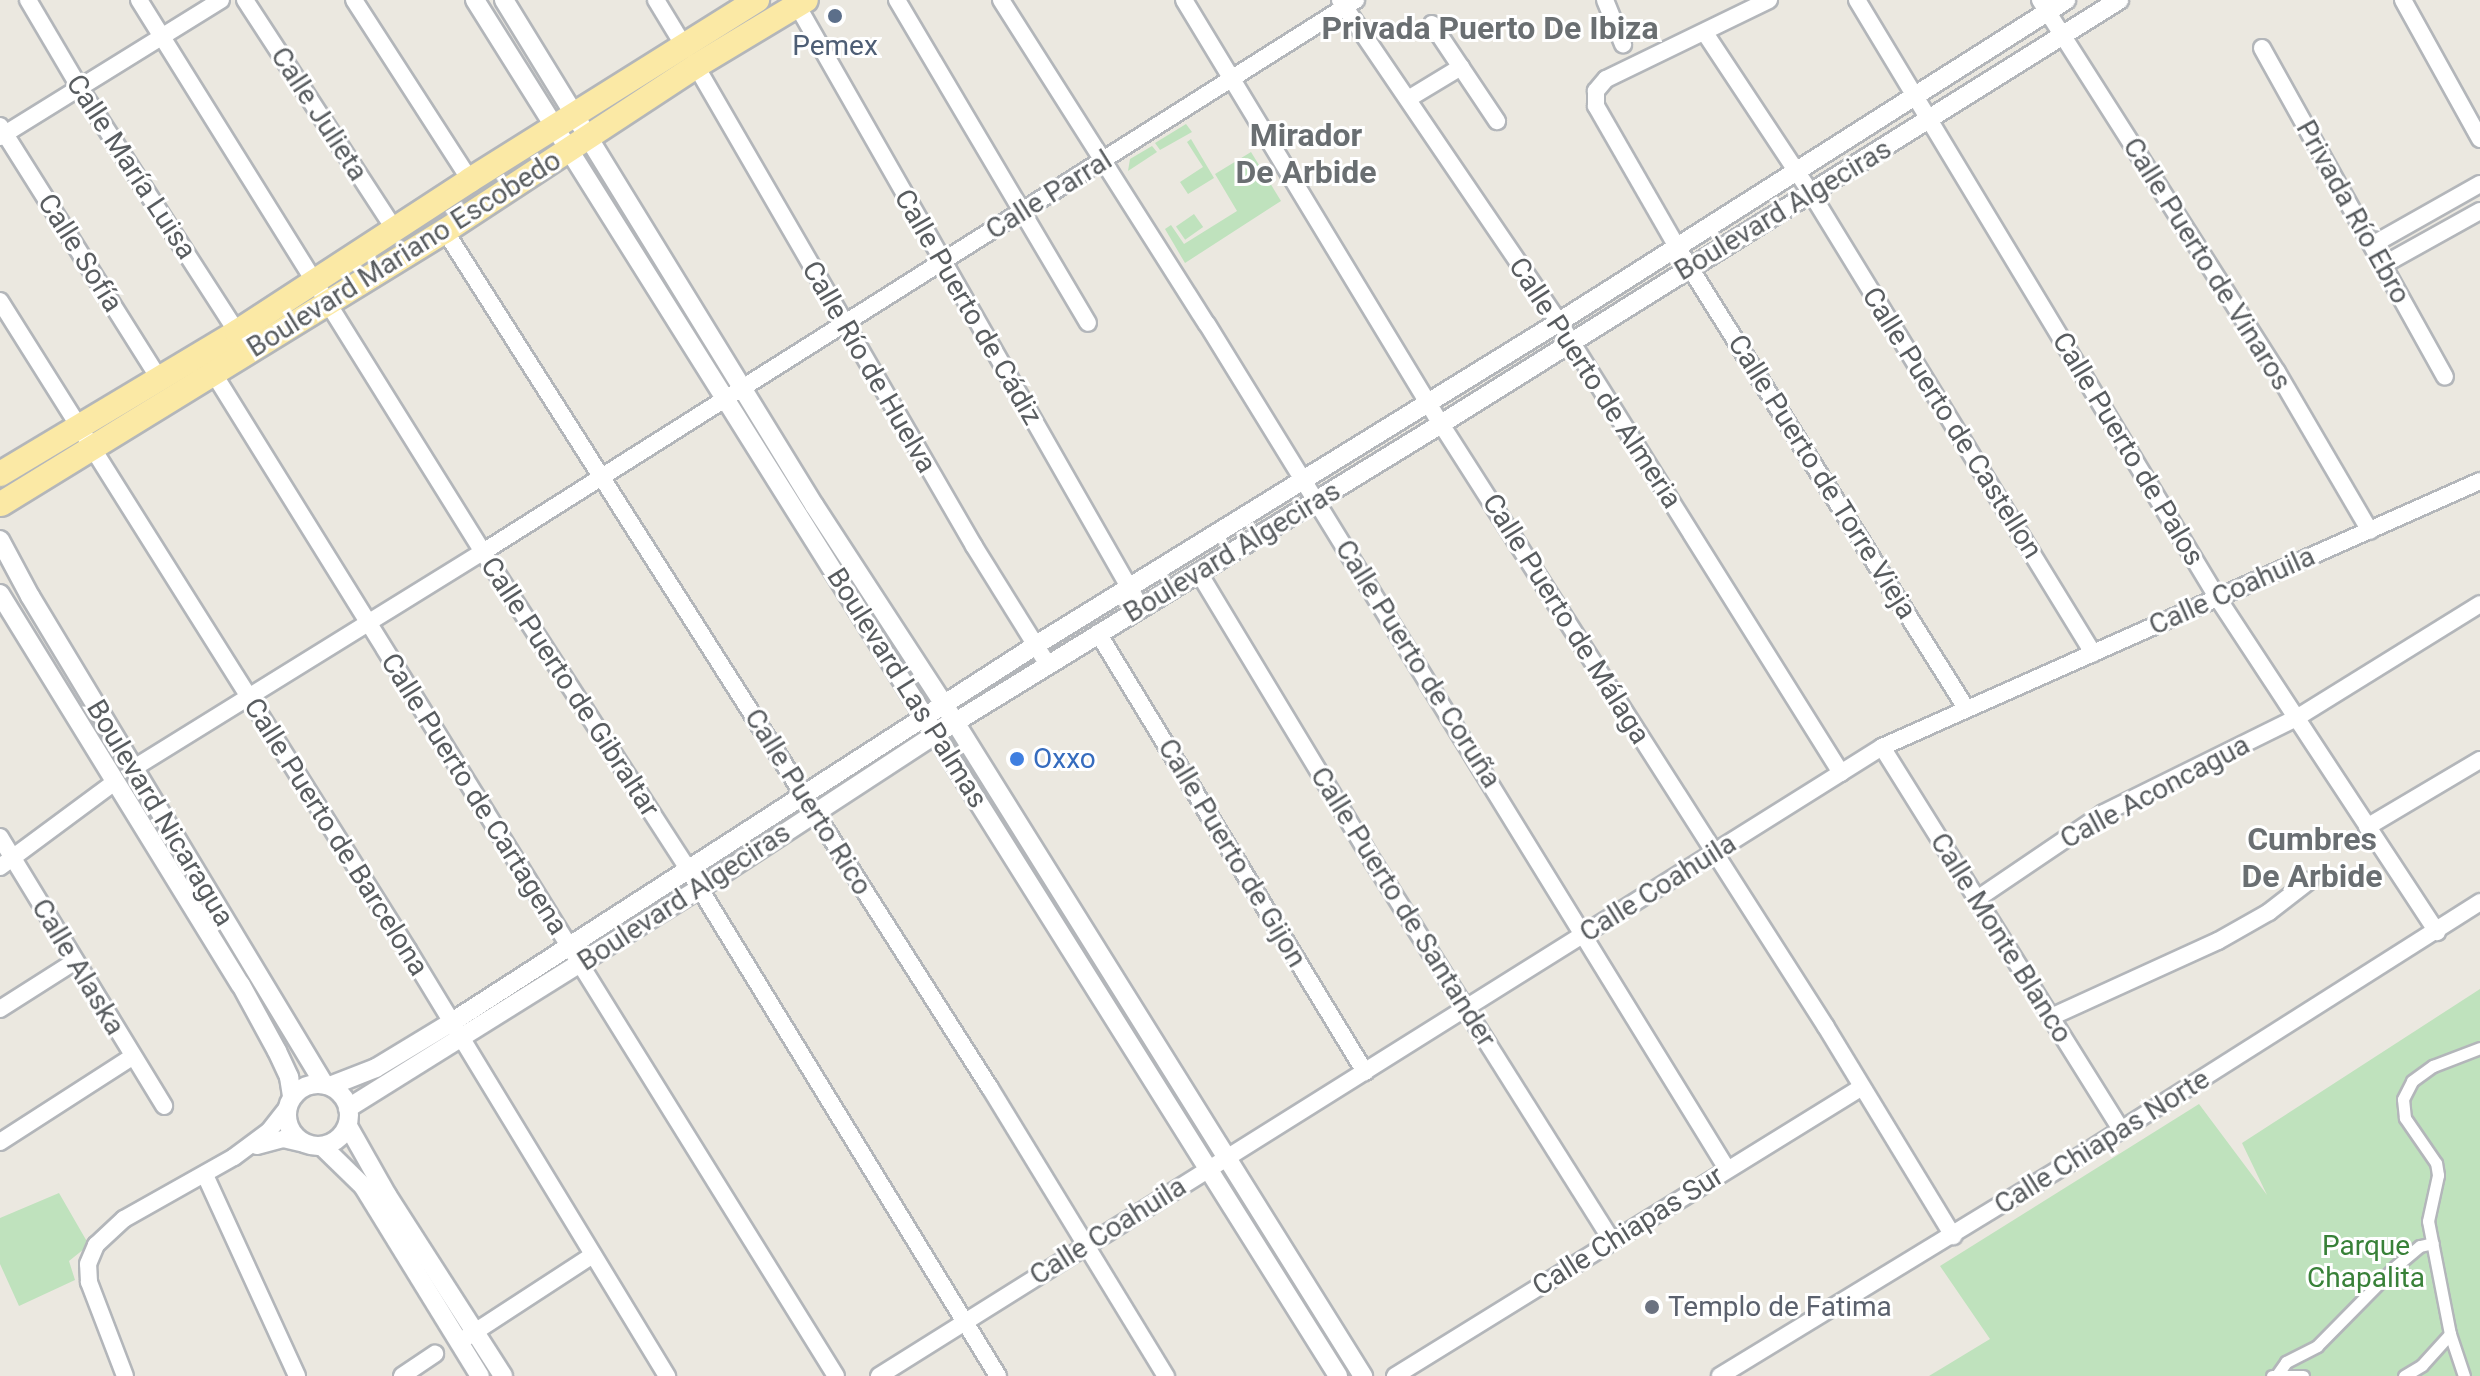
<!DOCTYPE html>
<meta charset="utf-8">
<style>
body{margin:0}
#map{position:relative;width:2480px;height:1376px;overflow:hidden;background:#ebe8e0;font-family:Roboto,sans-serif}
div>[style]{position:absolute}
.green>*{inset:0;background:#bfe2bd;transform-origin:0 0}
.roads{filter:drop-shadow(2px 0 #b3b6ba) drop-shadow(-2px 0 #b3b6ba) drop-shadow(0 2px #b3b6ba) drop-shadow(0 -2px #b3b6ba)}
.pedestrian>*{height:11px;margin:-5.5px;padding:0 5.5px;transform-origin:5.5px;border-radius:5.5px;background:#fff}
.minor>*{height:16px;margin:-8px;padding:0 8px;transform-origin:8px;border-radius:8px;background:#fff}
.tertiary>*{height:18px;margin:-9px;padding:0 9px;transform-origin:9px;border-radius:9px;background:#fff}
.tertiary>.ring{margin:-9px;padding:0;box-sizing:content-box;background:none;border:18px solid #fff;border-radius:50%}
.primary>*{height:24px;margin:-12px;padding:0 12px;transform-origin:12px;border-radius:12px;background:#fbe9a5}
.dots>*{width:22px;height:22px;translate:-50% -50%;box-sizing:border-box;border:4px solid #fff;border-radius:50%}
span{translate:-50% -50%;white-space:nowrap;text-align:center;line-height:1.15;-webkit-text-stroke:6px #fff;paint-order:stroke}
.service-label{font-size:28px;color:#4e5e75}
.street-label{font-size:28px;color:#595d60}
.shop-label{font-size:28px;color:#366cbe}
.left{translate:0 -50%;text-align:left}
.park-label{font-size:28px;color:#388138}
.worship-label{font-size:28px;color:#5b616d}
.quarter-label{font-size:32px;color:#6a6f72;font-weight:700}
</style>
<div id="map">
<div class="green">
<div style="clip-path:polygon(1186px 124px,1192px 132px,1160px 150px,1155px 143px)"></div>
<div style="clip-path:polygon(1191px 139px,1214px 178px,1188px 194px,1180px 182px,1203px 167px,1187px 142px)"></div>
<div style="clip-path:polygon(1152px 146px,1157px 152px,1128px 171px,1130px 159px)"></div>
<div style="clip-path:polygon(1251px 152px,1281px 201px,1185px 263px,1165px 229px,1171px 225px,1184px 244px,1237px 211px,1215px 174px)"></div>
<div style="left:1194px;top:214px;width:16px;height:22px;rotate:55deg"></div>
<div style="clip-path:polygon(2480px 989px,2480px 1376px,1929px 1376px,1990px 1339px,1940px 1266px,2199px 1104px,2267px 1195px,2242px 1143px)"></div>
<div style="clip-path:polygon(59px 1193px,89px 1245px,69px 1261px,75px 1280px,19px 1306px,0 1264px,0 1218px)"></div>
</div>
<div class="roads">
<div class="pedestrian">
<div style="left:2277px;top:1375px;width:16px;rotate:-55deg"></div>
<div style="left:2286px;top:1362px;width:35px;rotate:-27deg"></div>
<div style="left:2317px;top:1346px;width:112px;rotate:-45.4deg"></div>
<div style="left:2396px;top:1266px;width:31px;rotate:-40deg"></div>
<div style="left:2420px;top:1246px;width:13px;rotate:-13deg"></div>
<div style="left:2272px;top:1376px;width:31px"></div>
<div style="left:2404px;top:1376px;width:21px;rotate:-31deg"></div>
<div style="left:2422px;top:1365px;width:42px;rotate:-47.9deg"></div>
<div style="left:2464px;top:1376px;width:44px;rotate:-108.4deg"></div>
<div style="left:2450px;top:1334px;width:115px;rotate:-101deg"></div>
<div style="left:2428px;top:1221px;width:47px;rotate:-77.7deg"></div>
<div style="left:2438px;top:1175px;width:12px;rotate:-99deg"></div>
<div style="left:2436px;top:1163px;width:55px;rotate:-124.6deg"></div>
<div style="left:2405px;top:1118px;width:19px;rotate:-96deg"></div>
<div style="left:2403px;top:1099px;width:20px;rotate:-63deg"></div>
<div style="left:2412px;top:1081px;width:26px;rotate:-36deg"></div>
<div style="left:2433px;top:1066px;width:50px;rotate:-21deg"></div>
</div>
<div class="minor">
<div style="left:28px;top:0;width:104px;rotate:59.5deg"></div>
<div style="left:81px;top:90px;width:288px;rotate:57.2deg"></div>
<div style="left:139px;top:0;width:650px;rotate:58.07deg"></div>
<div style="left:483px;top:552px;width:380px;rotate:57.1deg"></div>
<div style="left:689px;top:871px;width:592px;rotate:58.54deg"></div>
<div style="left:245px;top:0;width:273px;rotate:56.9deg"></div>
<div style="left:354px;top:0;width:214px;rotate:57.2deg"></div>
<div style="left:656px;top:0;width:54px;rotate:58.7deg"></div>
<div style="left:897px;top:0;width:375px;rotate:59.4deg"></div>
<div style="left:1001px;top:0;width:384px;rotate:57.6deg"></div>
<div style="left:1207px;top:324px;width:992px;rotate:58.39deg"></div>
<div style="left:1184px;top:0;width:496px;rotate:58.8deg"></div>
<div style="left:1441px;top:424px;width:715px;rotate:57.44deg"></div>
<div style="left:1826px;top:1027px;width:245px;rotate:58.7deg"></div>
<div style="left:1340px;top:0;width:389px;rotate:55.8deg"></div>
<div style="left:1559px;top:322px;width:532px;rotate:57.98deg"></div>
<div style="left:1605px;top:0;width:48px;rotate:67.8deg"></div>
<div style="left:1769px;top:0;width:181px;rotate:154.1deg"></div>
<div style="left:1606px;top:79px;width:16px;rotate:130deg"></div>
<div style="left:1596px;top:91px;width:15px;rotate:90deg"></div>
<div style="left:1596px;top:106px;width:163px;rotate:60.1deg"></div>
<div style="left:1677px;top:247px;width:544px;rotate:57.92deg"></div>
<div style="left:1857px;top:0;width:697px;rotate:58.91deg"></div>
<div style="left:2217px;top:597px;width:401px;rotate:56.7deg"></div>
<div style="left:2040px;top:0;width:441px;rotate:57.5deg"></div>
<div style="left:2277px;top:372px;width:184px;rotate:59.7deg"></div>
<div style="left:2403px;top:0;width:159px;rotate:61deg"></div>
<div style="left:797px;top:5px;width:694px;rotate:60.3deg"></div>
<div style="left:1432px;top:24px;width:117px;rotate:56.2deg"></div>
<div style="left:1705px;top:33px;width:192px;rotate:56.5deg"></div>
<div style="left:1811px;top:193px;width:540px;rotate:58.49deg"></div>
<div style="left:2262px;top:48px;width:376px;rotate:60.9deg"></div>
<div style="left:696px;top:66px;width:555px;rotate:59.92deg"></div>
<div style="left:974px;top:546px;width:140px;rotate:58.1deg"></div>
<div style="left:1408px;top:99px;width:62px;rotate:-31.1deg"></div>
<div style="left:0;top:126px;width:300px;rotate:57.8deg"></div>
<div style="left:0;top:137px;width:260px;rotate:-31.8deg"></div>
<div style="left:445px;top:231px;width:1016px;rotate:57.55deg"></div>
<div style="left:990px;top:1088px;width:338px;rotate:58.6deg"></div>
<div style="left:2372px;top:245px;width:124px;rotate:-29.5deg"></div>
<div style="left:2383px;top:265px;width:111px;rotate:-29.1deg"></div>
<div style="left:0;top:301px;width:767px;rotate:57.84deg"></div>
<div style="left:408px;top:950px;width:499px;rotate:58.7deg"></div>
<div style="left:214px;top:374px;width:1179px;rotate:58.17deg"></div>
<div style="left:1199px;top:573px;width:339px;rotate:58.9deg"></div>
<div style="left:1374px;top:863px;width:445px;rotate:57.8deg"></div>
<div style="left:1098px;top:633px;width:514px;rotate:58.69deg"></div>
<div style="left:1882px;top:747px;width:451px;rotate:58deg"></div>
<div style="left:134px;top:768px;width:410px;rotate:-31.8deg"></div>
<div style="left:483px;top:552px;width:1033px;rotate:-32.31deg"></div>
<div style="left:2367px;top:827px;width:131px;rotate:-30.7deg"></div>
<div style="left:0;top:837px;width:315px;rotate:58.6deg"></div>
<div style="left:0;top:867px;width:143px;rotate:-36.5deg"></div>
<div style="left:1977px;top:899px;width:153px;rotate:-34.1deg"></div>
<div style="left:2104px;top:813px;width:216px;rotate:-26.3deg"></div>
<div style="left:2298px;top:717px;width:214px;rotate:-31.8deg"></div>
<div style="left:0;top:1009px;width:88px;rotate:-32.4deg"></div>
<div style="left:2051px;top:1017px;width:183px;rotate:-24.5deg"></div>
<div style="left:2218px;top:941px;width:59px;rotate:-29.6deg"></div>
<div style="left:2269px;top:912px;width:51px;rotate:-37.8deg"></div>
<div style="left:0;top:1142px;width:157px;rotate:-32.8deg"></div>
<div style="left:257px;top:1146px;width:27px;rotate:-15deg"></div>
<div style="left:283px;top:1139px;width:22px;rotate:13deg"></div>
<div style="left:205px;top:1175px;width:221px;rotate:65.4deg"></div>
<div style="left:464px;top:1339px;width:154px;rotate:-33.1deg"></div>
<div style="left:125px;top:1376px;width:101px;rotate:-111deg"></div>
<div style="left:89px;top:1282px;width:18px;rotate:-93deg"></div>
<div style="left:88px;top:1264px;width:21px;rotate:-67deg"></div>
<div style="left:96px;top:1245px;width:38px;rotate:-43deg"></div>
<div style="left:124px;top:1219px;width:126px;rotate:-29.4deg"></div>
<div style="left:234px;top:1157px;width:44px;rotate:-36.6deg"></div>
<div style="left:269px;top:1131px;width:29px;rotate:-52deg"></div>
<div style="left:402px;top:1376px;width:40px;rotate:-34deg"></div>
<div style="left:879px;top:1376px;width:1184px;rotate:-32.09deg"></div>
<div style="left:1882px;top:747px;width:654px;rotate:-23.98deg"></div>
<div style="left:1395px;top:1376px;width:549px;rotate:-31.75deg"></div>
<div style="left:1720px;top:1376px;width:409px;rotate:-31.4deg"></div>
<div style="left:2069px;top:1163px;width:487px;rotate:-32.4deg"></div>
</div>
<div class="tertiary">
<div style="left:475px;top:0;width:1624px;rotate:57.9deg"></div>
<div style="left:504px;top:0;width:593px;rotate:58.46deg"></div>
<div style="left:814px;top:505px;width:240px;rotate:56.9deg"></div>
<div style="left:945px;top:706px;width:790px;rotate:58.04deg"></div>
<div style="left:0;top:540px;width:64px;rotate:61.8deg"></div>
<div style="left:30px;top:596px;width:570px;rotate:58.93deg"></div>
<div style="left:0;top:594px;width:459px;rotate:58.4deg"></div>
<div style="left:241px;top:985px;width:75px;rotate:61.4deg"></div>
<div style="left:277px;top:1051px;width:29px;rotate:65deg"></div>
<div style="left:289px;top:1077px;width:20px;rotate:81deg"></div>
<div class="ring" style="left:287px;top:1084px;width:44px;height:44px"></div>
<div style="left:330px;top:1086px;width:49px;rotate:-21.4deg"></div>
<div style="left:376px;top:1068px;width:89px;rotate:-31.2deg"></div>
<div style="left:452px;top:1022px;width:695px;rotate:-32.84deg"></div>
<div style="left:1036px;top:645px;width:615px;rotate:-31.7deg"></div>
<div style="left:1559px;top:322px;width:601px;rotate:-32.42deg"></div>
<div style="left:348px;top:1108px;width:414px;rotate:-32deg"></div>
<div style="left:699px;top:889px;width:283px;rotate:-33.2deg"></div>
<div style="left:936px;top:734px;width:593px;rotate:-31.54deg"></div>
<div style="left:1441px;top:424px;width:800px;rotate:-32.02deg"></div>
<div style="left:348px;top:1126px;width:79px;rotate:60.5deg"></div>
<div style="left:387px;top:1195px;width:215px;rotate:57.3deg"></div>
<div style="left:323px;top:1147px;width:56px;rotate:44.3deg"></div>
<div style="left:363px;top:1186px;width:223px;rotate:58.4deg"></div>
</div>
<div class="primary">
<div style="left:0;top:474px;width:276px;rotate:-30.9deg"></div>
<div style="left:237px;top:332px;width:278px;rotate:-33.1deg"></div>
<div style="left:470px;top:180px;width:339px;rotate:-32.1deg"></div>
<div style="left:1px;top:504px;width:521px;rotate:-31.59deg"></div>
<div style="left:445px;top:231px;width:300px;rotate:-33.3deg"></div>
<div style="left:696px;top:66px;width:128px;rotate:-31deg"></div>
</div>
</div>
<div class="dots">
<div style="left:835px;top:16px;background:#5c6f8a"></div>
<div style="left:1017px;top:759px;background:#3f7fe0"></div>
<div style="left:1652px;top:1307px;background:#6b7280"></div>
</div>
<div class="service-label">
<span style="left:835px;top:46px">Pemex</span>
</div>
<div class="street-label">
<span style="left:319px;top:114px;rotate:57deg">Calle Julieta</span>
<span style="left:131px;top:167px;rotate:57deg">Calle María Luisa</span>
<span style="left:1049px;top:195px;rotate:-32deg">Calle Parral</span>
<span style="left:1783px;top:210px;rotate:-31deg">Boulevard Algeciras</span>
<span style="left:2353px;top:212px;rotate:61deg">Privada Río Ebro</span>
<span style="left:80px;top:253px;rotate:58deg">Calle Sofía</span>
<span style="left:404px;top:254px;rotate:-32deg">Boulevard Mariano Escobedo</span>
<span style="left:2207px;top:264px;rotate:58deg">Calle Puerto de Vinaros</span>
<span style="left:968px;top:307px;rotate:60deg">Calle Puerto de Cádiz</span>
<span style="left:869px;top:367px;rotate:60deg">Calle Río de Huelva</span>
<span style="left:1595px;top:383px;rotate:57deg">Calle Puerto de Almeria</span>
<span style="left:1952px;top:423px;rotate:58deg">Calle Puerto de Castellon</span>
<span style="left:2128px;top:449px;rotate:59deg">Calle Puerto de Palos</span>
<span style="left:1822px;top:477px;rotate:58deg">Calle Puerto de Torre Vieja</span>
<span style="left:1232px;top:552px;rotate:-31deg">Boulevard Algeciras</span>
<span style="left:2232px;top:591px;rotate:-24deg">Calle Coahuila</span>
<span style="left:1566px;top:619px;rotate:58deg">Calle Puerto de Málaga</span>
<span style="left:1418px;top:664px;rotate:58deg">Calle Puerto de Coruña</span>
<span style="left:570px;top:687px;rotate:57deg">Calle Puerto de Gibraltar</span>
<span style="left:907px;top:688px;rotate:58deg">Boulevard Las Palmas</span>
<span style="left:2155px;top:792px;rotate:-28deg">Calle Aconcagua</span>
<span style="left:474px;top:794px;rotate:58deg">Calle Puerto de Cartagena</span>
<span style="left:808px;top:802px;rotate:58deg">Calle Puerto Rico</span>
<span style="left:160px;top:813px;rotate:59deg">Boulevard Nicaragua</span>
<span style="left:336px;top:837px;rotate:58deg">Calle Puerto de Barcelona</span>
<span style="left:1232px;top:853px;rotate:59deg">Calle Puerto de Gijon</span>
<span style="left:1658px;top:888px;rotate:-32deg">Calle Coahuila</span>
<span style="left:684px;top:897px;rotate:-33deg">Boulevard Algeciras</span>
<span style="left:1403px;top:907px;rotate:58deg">Calle Puerto de Santander</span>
<span style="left:2001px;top:938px;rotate:58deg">Calle Monte Blanco</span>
<span style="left:78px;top:967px;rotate:59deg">Calle Alaska</span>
<span style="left:2102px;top:1142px;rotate:-32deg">Calle Chiapas Norte</span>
<span style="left:1108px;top:1231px;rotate:-32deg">Calle Coahuila</span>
<span style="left:1628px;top:1231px;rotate:-32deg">Calle Chiapas Sur</span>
</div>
<div class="shop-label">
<span class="left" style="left:1033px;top:759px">Oxxo</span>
</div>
<div class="park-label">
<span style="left:2366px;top:1262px">Parque<br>Chapalita</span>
</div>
<div class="worship-label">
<span class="left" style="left:1668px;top:1307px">Templo de Fatima</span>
</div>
<div class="quarter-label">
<span style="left:1490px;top:28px">Privada Puerto De Ibiza</span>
<span style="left:1306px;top:154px">Mirador<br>De Arbide</span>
<span style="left:2312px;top:858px">Cumbres<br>De Arbide</span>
</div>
</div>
